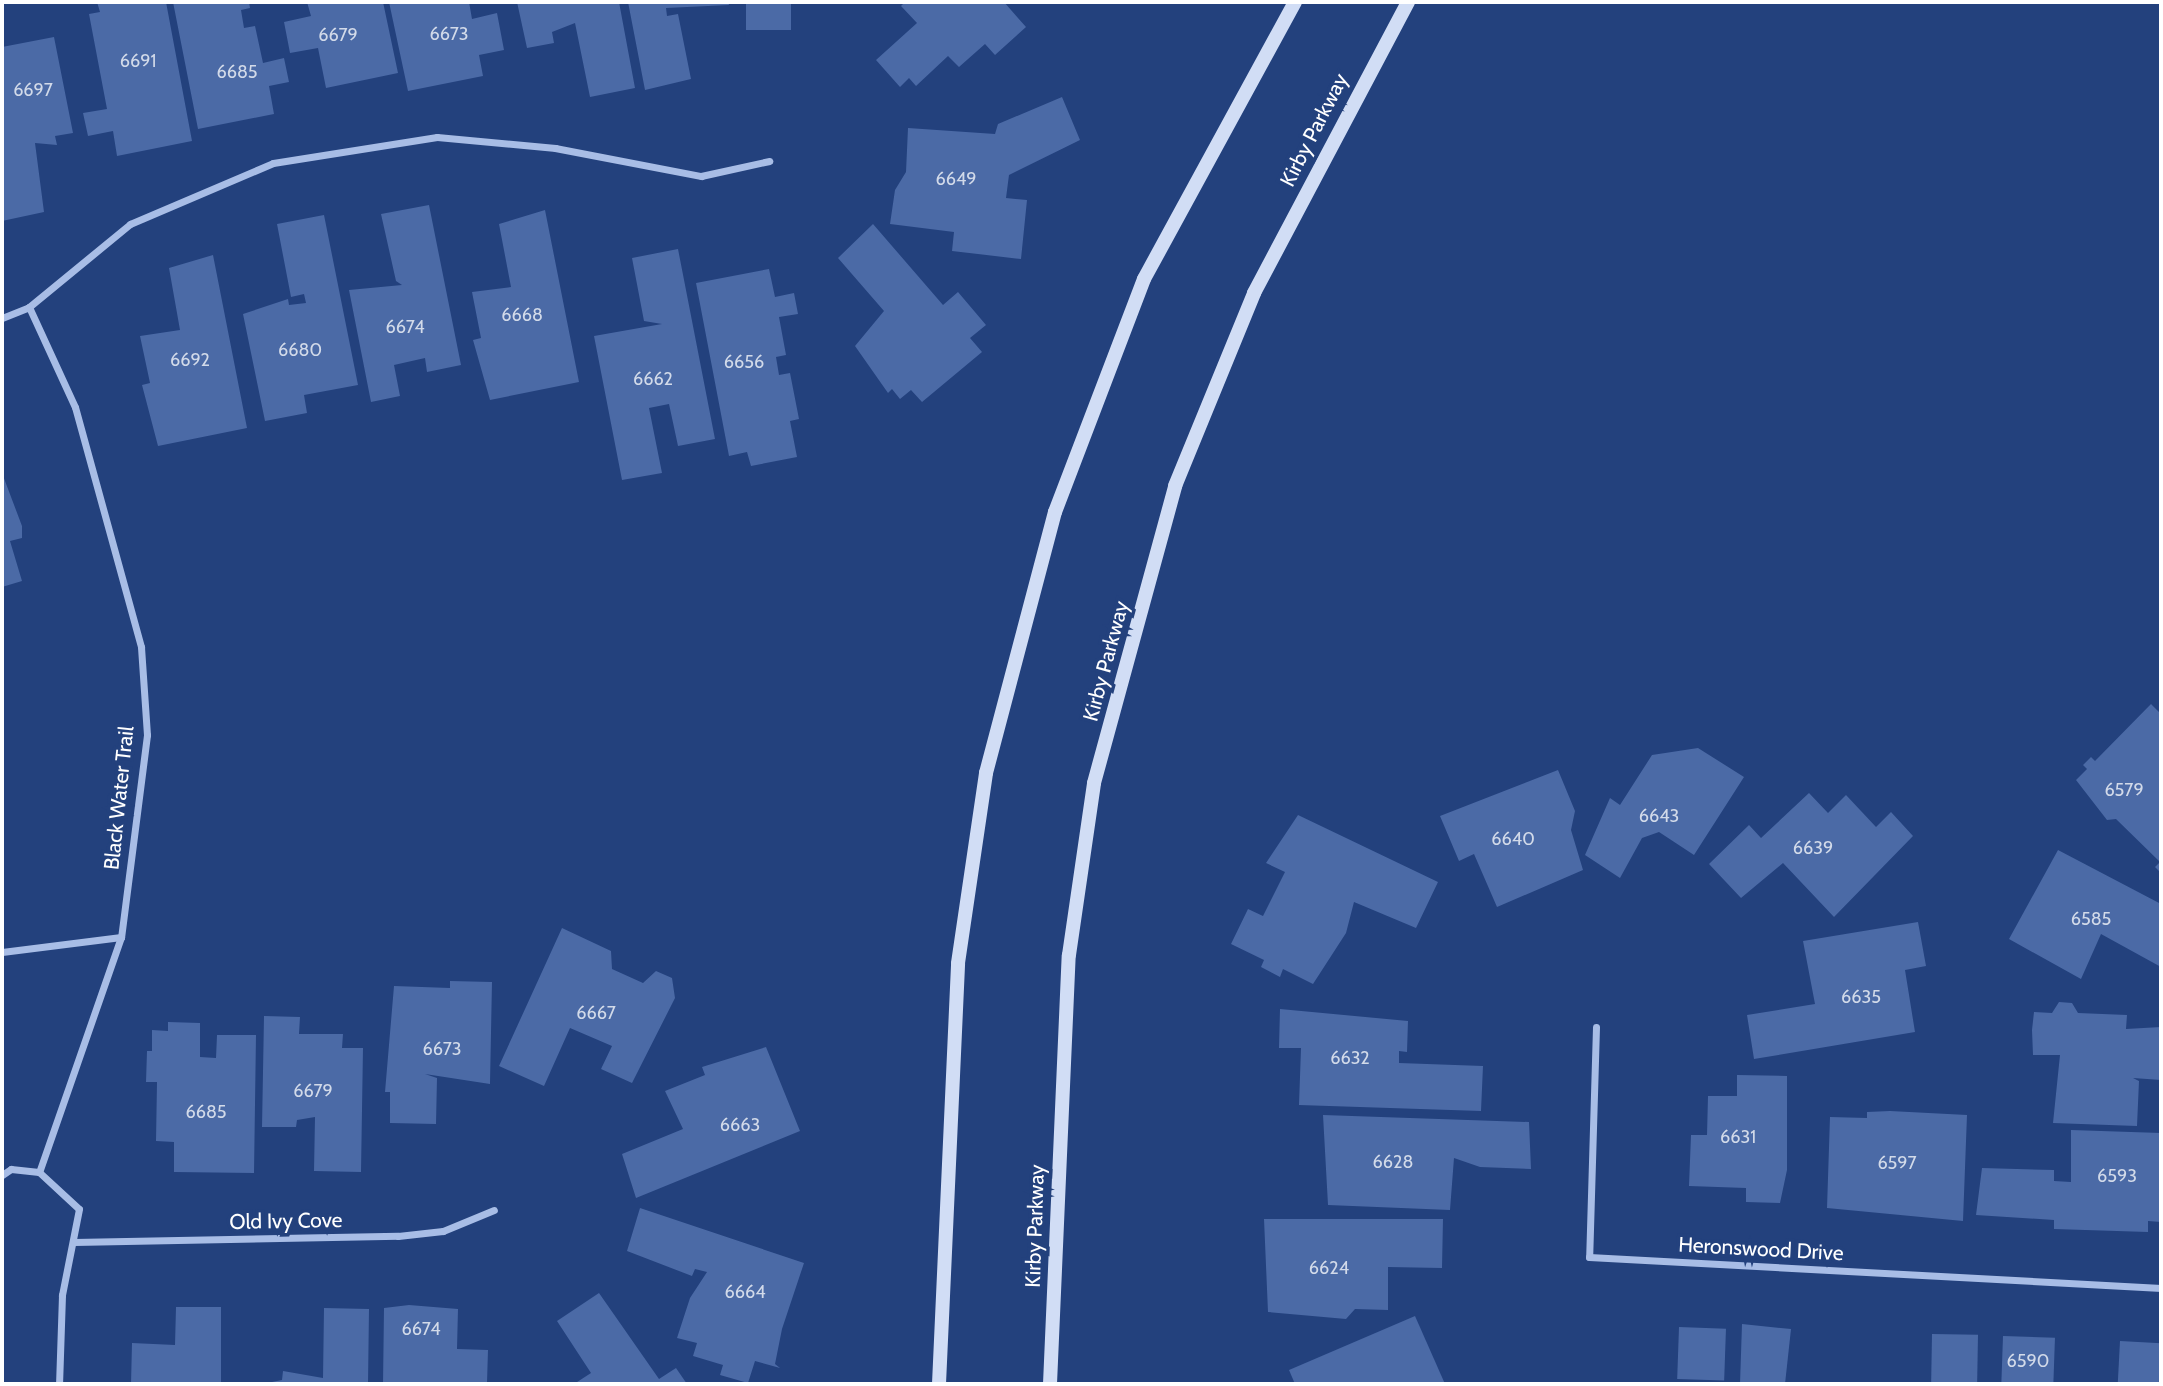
<!DOCTYPE html>
<style>
body{margin:0}
#map{position:relative;width:2163px;height:1386px;overflow:hidden;background:#23417d;font-family:Cabin,sans-serif}
div>[style]{position:absolute}
.building>*{inset:0;background:#4b6aa6;transform-origin:0 0}
.street>*{height:7px;margin:-3.5px;padding:0 3.5px;transform-origin:3.5px;border-radius:3.5px;background:#a8bde6}
.secondary>*{height:14px;margin:-7px;padding:0 7px;transform-origin:7px;border-radius:7px;background:#d1ddf5}
span{translate:-50% -50%;white-space:nowrap;text-align:center;line-height:1.15;-webkit-text-stroke:7px #23417d;paint-order:stroke}
.number-label{font-size:18px;color:#d2dae9}
.number-label span{-webkit-text-stroke-width:0}
.street-label{font-size:21px;color:#fff}
.frame{position:absolute;inset:0;border:4px solid #fff;pointer-events:none}
</style>
<div id="map">
<div class="building">
<div style="clip-path:polygon(97px 2px,166px 2px,192px 141px,117px 156px,113px 131px,88px 136px,83px 113px,107px 109px,89px 14px,100px 12px)"></div>
<div style="clip-path:polygon(173px 2px,249px 2px,250px 8px,241px 10px,244px 28px,255px 26px,263px 63px,284px 58px,289px 82px,269px 86px,274px 114px,198px 129px)"></div>
<div style="clip-path:polygon(307px 2px,383px 2px,398px 73px,326px 88px,318px 48px,290px 53px,284px 22px,311px 16px)"></div>
<div style="clip-path:polygon(389px 2px,469px 2px,472px 19px,497px 13px,504px 50px,479px 55px,483px 76px,408px 91px)"></div>
<div style="clip-path:polygon(517px 2px,619px 2px,635px 88px,590px 97px,575px 23px,552px 32px,554px 43px,527px 48px)"></div>
<div style="clip-path:polygon(628px 2px,728px 2px,729px 5px,666px 8px,667px 16px,678px 14px,691px 79px,645px 90px)"></div>
<div style="left:746px;top:2px;width:45px;height:28px"></div>
<div style="clip-path:polygon(905px 2px,1004px 2px,1026px 27px,995px 55px,985px 44px,959px 67px,948px 56px,916px 86px,909px 78px,900px 87px,876px 60px,917px 23px,901px 6px)"></div>
<div style="clip-path:polygon(54px 37px,73px 133px,55px 136px,57px 145px,35px 143px,44px 212px,2px 221px,2px 47px)"></div>
<div style="clip-path:polygon(1062px 97px,1080px 140px,1009px 175px,1006px 198px,1027px 200px,1021px 259px,952px 251px,954px 232px,890px 224px,895px 190px,906px 172px,908px 128px,995px 134px,998px 124px)"></div>
<div style="clip-path:polygon(429px 205px,461px 365px,427px 372px,425px 358px,394px 365px,400px 396px,371px 402px,349px 290px,402px 285px,396px 281px,381px 214px)"></div>
<div style="clip-path:polygon(545px 210px,579px 382px,490px 400px,473px 340px,481px 338px,472px 292px,511px 287px,499px 224px)"></div>
<div style="clip-path:polygon(324px 215px,358px 385px,304px 395px,307px 413px,265px 421px,243px 314px,288px 299px,289px 305px,306px 303px,304px 294px,291px 297px,277px 224px)"></div>
<div style="clip-path:polygon(873px 224px,943px 305px,958px 292px,986px 325px,970px 338px,982px 352px,922px 402px,911px 390px,900px 399px,892px 389px,888px 393px,855px 346px,884px 311px,838px 258px)"></div>
<div style="clip-path:polygon(678px 249px,715px 439px,678px 446px,669px 404px,649px 408px,662px 473px,622px 480px,594px 336px,662px 324px,644px 321px,632px 258px)"></div>
<div style="clip-path:polygon(213px 255px,247px 428px,158px 446px,142px 385px,150px 383px,140px 336px,180px 330px,169px 268px)"></div>
<div style="clip-path:polygon(769px 269px,775px 297px,794px 293px,798px 314px,779px 317px,786px 355px,776px 357px,779px 375px,790px 373px,799px 419px,790px 421px,797px 457px,751px 466px,747px 452px,729px 456px,696px 283px)"></div>
<div style="clip-path:polygon(2px 473px,22px 526px,22px 538px,10px 541px,22px 581px,2px 587px)"></div>
<div style="clip-path:polygon(2151px 704px,2161px 714px,2161px 873px,2155px 867px,2160px 862px,2116px 819px,2107px 820px,2076px 780px,2087px 769px,2083px 765px,2091px 757px,2095px 761px)"></div>
<div style="clip-path:polygon(1698px 748px,1744px 777px,1694px 855px,1659px 832px,1642px 838px,1620px 878px,1585px 855px,1610px 798px,1620px 805px,1652px 755px)"></div>
<div style="clip-path:polygon(1558px 770px,1575px 811px,1571px 830px,1583px 870px,1497px 907px,1474px 854px,1459px 861px,1440px 816px)"></div>
<div style="clip-path:polygon(1809px 793px,1828px 813px,1846px 795px,1876px 827px,1891px 812px,1913px 836px,1834px 917px,1783px 863px,1741px 898px,1709px 864px,1749px 825px,1761px 838px)"></div>
<div style="clip-path:polygon(1298px 815px,1438px 882px,1416px 928px,1354px 902px,1346px 933px,1313px 984px,1283px 969px,1280px 977px,1261px 967px,1264px 960px,1231px 944px,1248px 909px,1263px 916px,1285px 872px,1266px 863px)"></div>
<div style="clip-path:polygon(2058px 850px,2161px 904px,2161px 967px,2101px 934px,2081px 979px,2009px 939px)"></div>
<div style="clip-path:polygon(1918px 922px,1926px 966px,1905px 970px,1915px 1032px,1754px 1059px,1747px 1015px,1815px 1004px,1803px 941px)"></div>
<div style="clip-path:polygon(562px 928px,611px 951px,612px 969px,643px 983px,656px 971px,672px 978px,675px 998px,632px 1083px,601px 1069px,612px 1046px,570px 1028px,544px 1086px,499px 1066px)"></div>
<div style="clip-path:polygon(450px 981px,492px 982px,490px 1084px,425px 1074px,437px 1078px,436px 1124px,390px 1123px,390px 1092px,385px 1092px,394px 986px,450px 988px)"></div>
<div style="clip-path:polygon(2059px 1002px,2072px 1003px,2078px 1013px,2127px 1015px,2126px 1029px,2161px 1027px,2161px 1080px,2133px 1078px,2139px 1081px,2137px 1126px,2053px 1123px,2060px 1055px,2033px 1055px,2032px 1030px,2034px 1012px,2052px 1013px)"></div>
<div style="clip-path:polygon(1280px 1009px,1408px 1021px,1407px 1052px,1399px 1051px,1399px 1063px,1483px 1066px,1481px 1111px,1299px 1105px,1301px 1048px,1279px 1048px)"></div>
<div style="clip-path:polygon(264px 1016px,300px 1017px,299px 1034px,343px 1034px,342px 1048px,363px 1048px,361px 1172px,314px 1171px,315px 1117px,297px 1120px,296px 1127px,262px 1127px)"></div>
<div style="clip-path:polygon(168px 1022px,200px 1023px,200px 1057px,216px 1058px,217px 1035px,256px 1035px,254px 1173px,174px 1172px,174px 1142px,156px 1141px,157px 1082px,146px 1082px,147px 1051px,152px 1051px,152px 1030px,168px 1031px)"></div>
<div style="clip-path:polygon(766px 1047px,800px 1131px,636px 1198px,622px 1154px,683px 1129px,665px 1091px,705px 1075px,702px 1067px)"></div>
<div style="clip-path:polygon(1737px 1075px,1787px 1076px,1787px 1170px,1780px 1203px,1746px 1202px,1746px 1188px,1689px 1186px,1691px 1135px,1707px 1135px,1708px 1096px,1737px 1096px)"></div>
<div style="clip-path:polygon(1890px 1111px,1967px 1115px,1963px 1221px,1827px 1208px,1830px 1117px,1867px 1118px,1867px 1112px)"></div>
<div style="clip-path:polygon(1323px 1115px,1529px 1122px,1531px 1169px,1480px 1167px,1454px 1158px,1450px 1210px,1328px 1205px)"></div>
<div style="clip-path:polygon(2071px 1130px,2161px 1133px,2161px 1222px,2148px 1221px,2148px 1232px,2054px 1229px,2054px 1220px,1976px 1215px,1982px 1168px,2054px 1170px,2054px 1181px,2071px 1182px)"></div>
<div style="clip-path:polygon(640px 1208px,804px 1263px,782px 1329px,775px 1364px,780px 1368px,755px 1361px,748px 1383px,720px 1375px,723px 1365px,693px 1356px,697px 1343px,677px 1338px,690px 1298px,707px 1272px,695px 1269px,692px 1276px,627px 1251px)"></div>
<div style="clip-path:polygon(1264px 1219px,1443px 1219px,1442px 1268px,1388px 1267px,1388px 1310px,1355px 1309px,1346px 1319px,1268px 1312px)"></div>
<div style="clip-path:polygon(599px 1293px,659px 1379px,676px 1368px,687px 1384px,574px 1384px,591px 1373px,557px 1321px)"></div>
<div style="clip-path:polygon(409px 1305px,458px 1309px,457px 1349px,488px 1350px,487px 1383px,383px 1384px,384px 1308px)"></div>
<div style="clip-path:polygon(176px 1307px,221px 1307px,221px 1384px,131px 1384px,132px 1343px,175px 1345px)"></div>
<div style="clip-path:polygon(324px 1308px,369px 1309px,368px 1384px,262px 1384px,282px 1380px,283px 1371px,323px 1378px)"></div>
<div style="clip-path:polygon(1415px 1316px,1445px 1384px,1295px 1384px,1289px 1370px)"></div>
<div style="clip-path:polygon(1742px 1324px,1791px 1329px,1785px 1384px,1740px 1384px)"></div>
<div style="left:1679px;top:1327px;width:47px;height:52px;rotate:2deg"></div>
<div style="left:1932px;top:1334px;width:46px;height:50px;rotate:1deg"></div>
<div style="left:2003px;top:1336px;width:52px;height:48px;rotate:2deg"></div>
<div style="left:2120px;top:1341px;width:41px;height:43px;rotate:3deg"></div>
</div>
<div class="street">
<div style="left:29px;top:307px;width:110px;rotate:65.3deg"></div>
<div style="left:75px;top:407px;width:249px;rotate:74.6deg"></div>
<div style="left:141px;top:647px;width:88px;rotate:86.1deg"></div>
<div style="left:147px;top:735px;width:204px;rotate:97.3deg"></div>
<div style="left:121px;top:937px;width:249px;rotate:109.2deg"></div>
<div style="left:2px;top:318px;width:29px;rotate:-22deg"></div>
<div style="left:29px;top:307px;width:131px;rotate:-39.4deg"></div>
<div style="left:130px;top:224px;width:155px;rotate:-23.1deg"></div>
<div style="left:273px;top:163px;width:166px;rotate:-9deg"></div>
<div style="left:437px;top:137px;width:119px;rotate:5.3deg"></div>
<div style="left:555px;top:148px;width:149px;rotate:10.9deg"></div>
<div style="left:701px;top:176px;width:70px;rotate:-12.4deg"></div>
<div style="left:2px;top:952px;width:120px;rotate:-7.2deg"></div>
<div style="left:1596px;top:1027px;width:230px;rotate:91.7deg"></div>
<div style="left:1589px;top:1257px;width:573px;rotate:3.1deg"></div>
<div style="left:2px;top:1175px;width:11px;rotate:-34deg"></div>
<div style="left:11px;top:1169px;width:28px;rotate:6deg"></div>
<div style="left:39px;top:1172px;width:54px;rotate:42.8deg"></div>
<div style="left:79px;top:1209px;width:88px;rotate:101.2deg"></div>
<div style="left:62px;top:1295px;width:89px;rotate:91.9deg"></div>
<div style="left:74px;top:1242px;width:324px;rotate:-1.1deg"></div>
<div style="left:398px;top:1236px;width:45px;rotate:-6.3deg"></div>
<div style="left:443px;top:1231px;width:55px;rotate:-22.4deg"></div>
</div>
<div class="secondary">
<div style="left:939px;top:1384px;width:421px;rotate:-87.4deg"></div>
<div style="left:958px;top:963px;width:192px;rotate:-81.6deg"></div>
<div style="left:986px;top:773px;width:270px;rotate:-75.2deg"></div>
<div style="left:1055px;top:512px;width:249px;rotate:-69.1deg"></div>
<div style="left:1144px;top:279px;width:315px;rotate:-61.4deg"></div>
<div style="left:1050px;top:1384px;width:429px;rotate:-87.5deg"></div>
<div style="left:1069px;top:955px;width:174px;rotate:-81.7deg"></div>
<div style="left:1094px;top:783px;width:308px;rotate:-74.7deg"></div>
<div style="left:1175px;top:486px;width:209px;rotate:-67.7deg"></div>
<div style="left:1254px;top:293px;width:329px;rotate:-62.1deg"></div>
</div>
<div class="number-label">
<span style="left:449px;top:34px">6673</span>
<span style="left:338px;top:35px">6679</span>
<span style="left:138px;top:61px">6691</span>
<span style="left:237px;top:72px">6685</span>
<span style="left:33px;top:90px">6697</span>
<span style="left:956px;top:179px">6649</span>
<span style="left:522px;top:315px">6668</span>
<span style="left:405px;top:327px">6674</span>
<span style="left:300px;top:350px">6680</span>
<span style="left:190px;top:360px">6692</span>
<span style="left:744px;top:362px">6656</span>
<span style="left:653px;top:379px">6662</span>
<span style="left:2124px;top:790px">6579</span>
<span style="left:1659px;top:816px">6643</span>
<span style="left:1513px;top:839px">6640</span>
<span style="left:1813px;top:848px">6639</span>
<span style="left:2091px;top:919px">6585</span>
<span style="left:1861px;top:997px">6635</span>
<span style="left:596px;top:1013px">6667</span>
<span style="left:442px;top:1049px">6673</span>
<span style="left:1350px;top:1058px">6632</span>
<span style="left:313px;top:1091px">6679</span>
<span style="left:206px;top:1112px">6685</span>
<span style="left:740px;top:1125px">6663</span>
<span style="left:1738px;top:1137px">6631</span>
<span style="left:1393px;top:1162px">6628</span>
<span style="left:1897px;top:1163px">6597</span>
<span style="left:2117px;top:1176px">6593</span>
<span style="left:1329px;top:1268px">6624</span>
<span style="left:745px;top:1292px">6664</span>
<span style="left:421px;top:1329px">6674</span>
<span style="left:2028px;top:1361px">6590</span>
</div>
<div class="street-label">
<span style="left:1314px;top:130px;rotate:-63deg">Kirby Parkway</span>
<span style="left:1106px;top:661px;rotate:-75deg">Kirby Parkway</span>
<span style="left:119px;top:798px;rotate:-84deg">Black Water Trail</span>
<span style="left:286px;top:1221px;rotate:-1deg">Old Ivy Cove</span>
<span style="left:1035px;top:1226px;rotate:-88deg">Kirby Parkway</span>
<span style="left:1761px;top:1249px;rotate:3deg">Heronswood Drive</span>
</div>
<div class="frame"></div>
</div>
